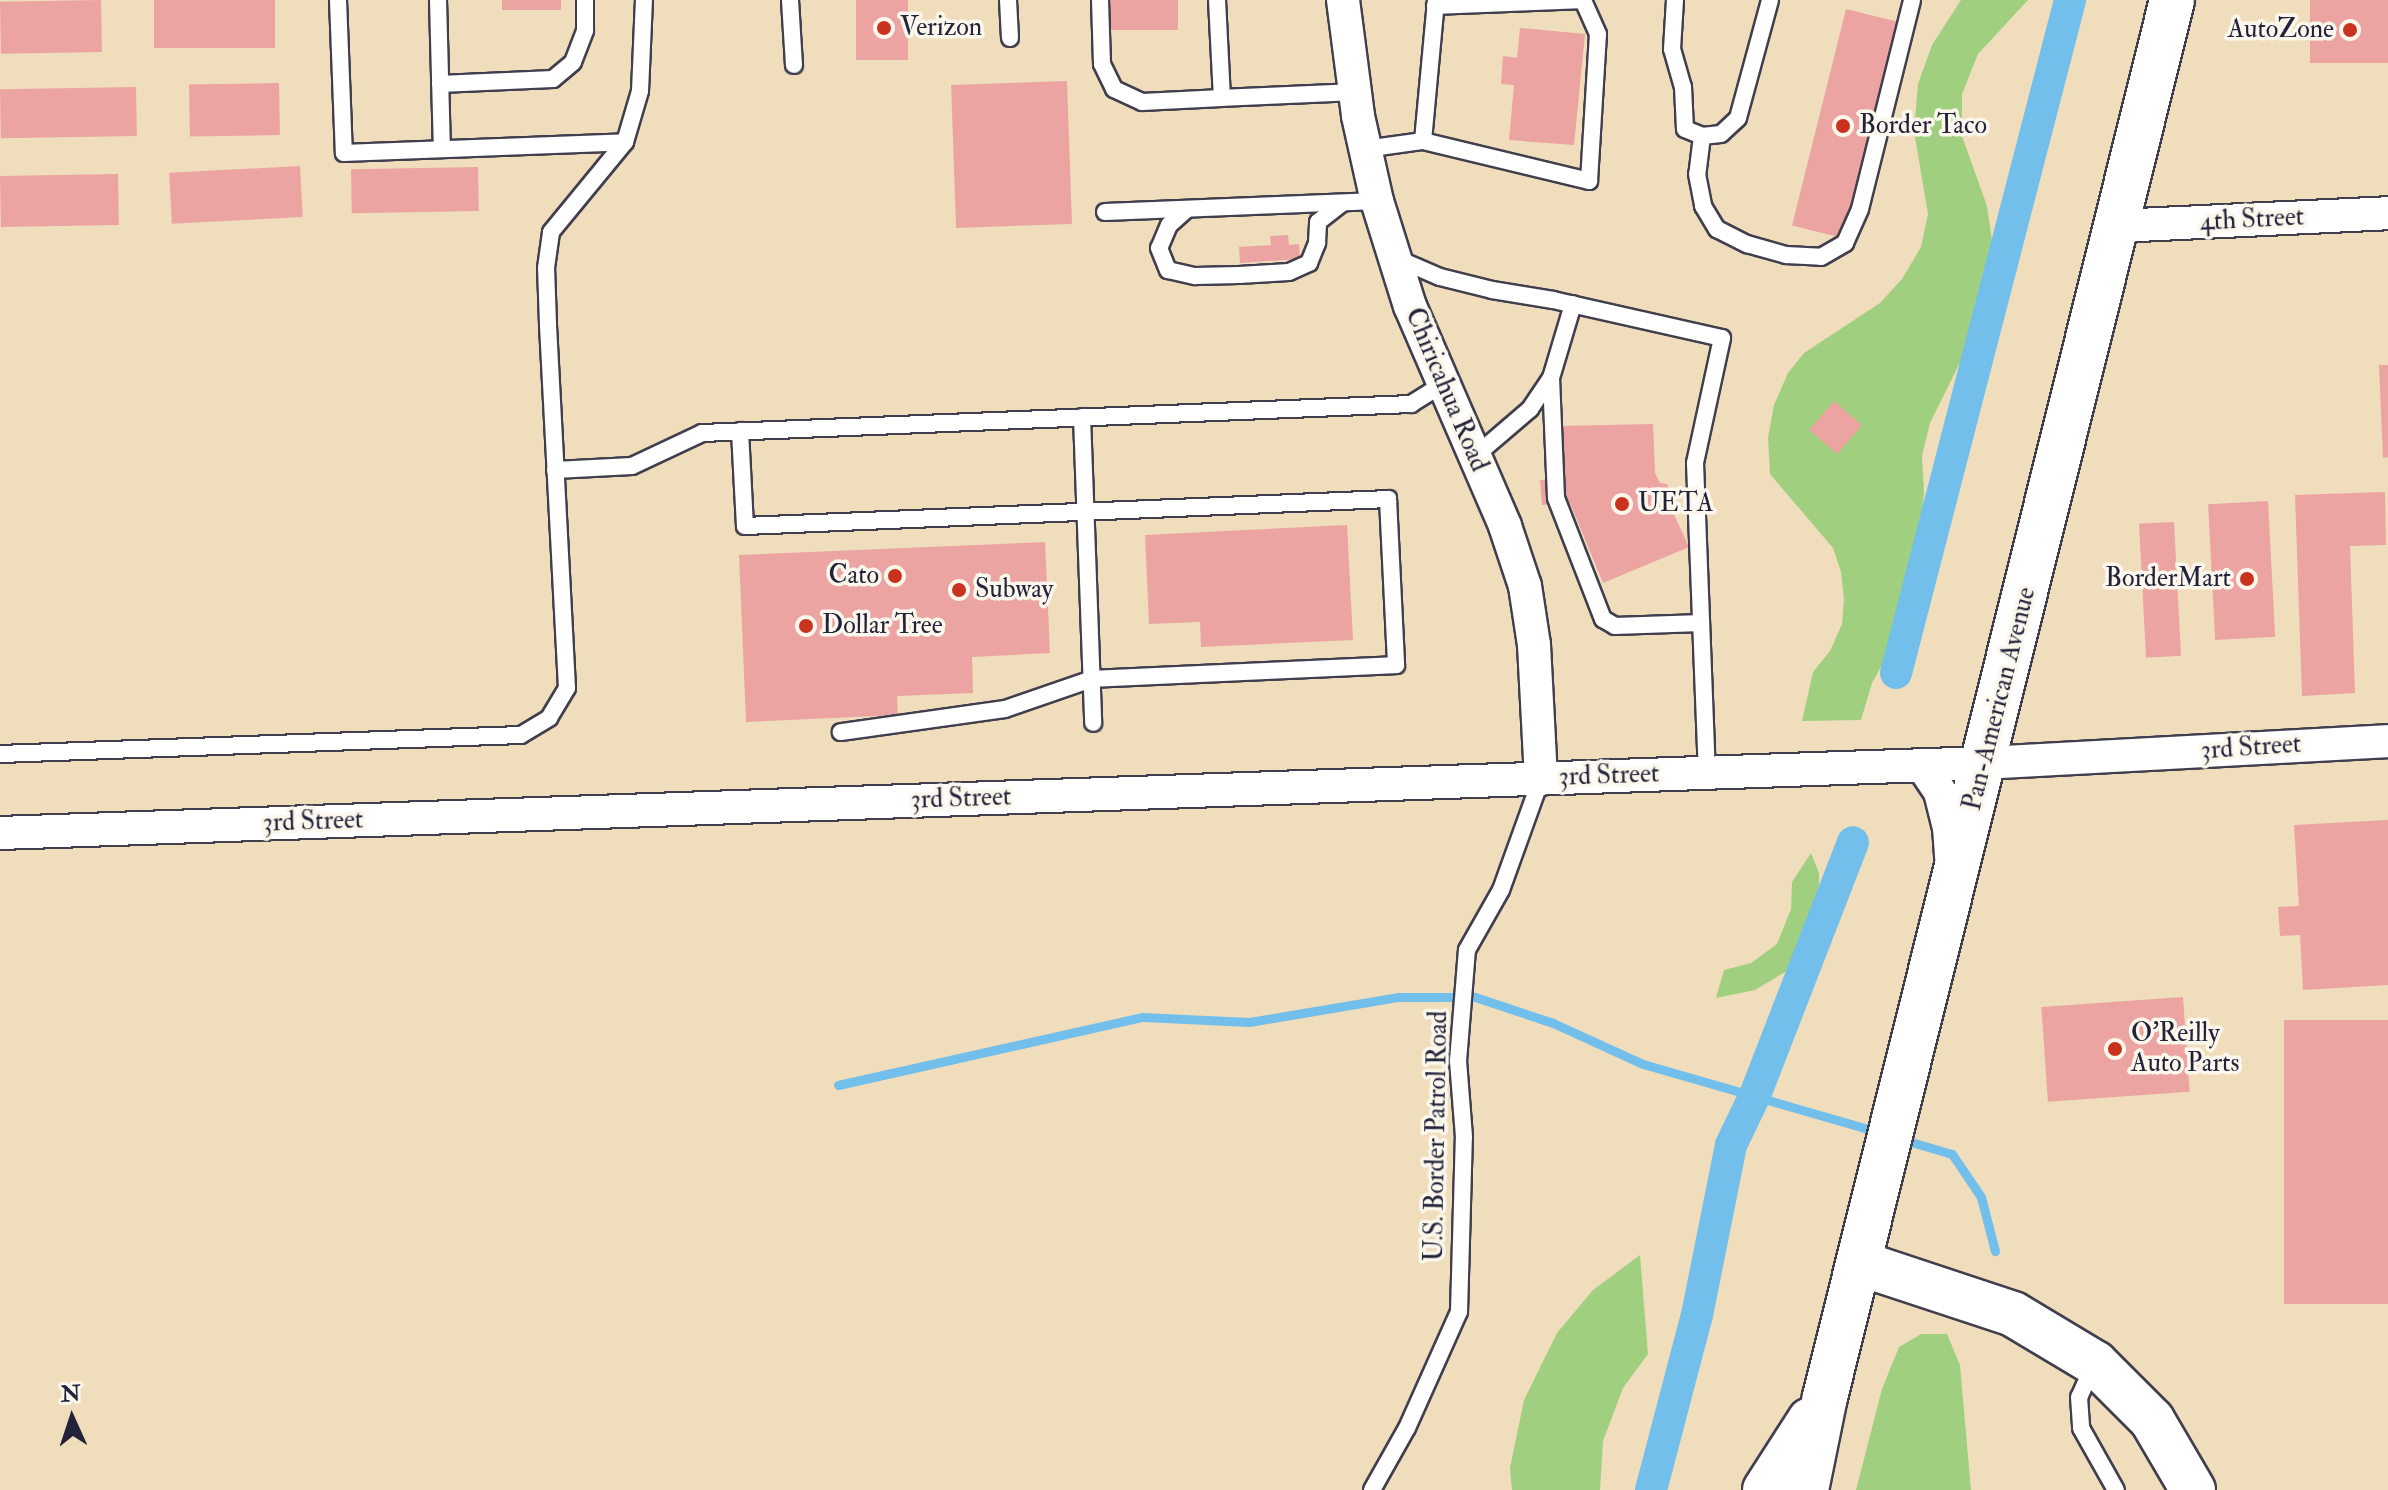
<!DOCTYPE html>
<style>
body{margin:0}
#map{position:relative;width:2388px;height:1490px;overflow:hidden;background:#f0ddbc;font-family:"IM FELL Double Pica",serif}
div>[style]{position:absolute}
.green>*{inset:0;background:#a0d07f}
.stream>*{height:9px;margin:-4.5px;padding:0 4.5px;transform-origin:4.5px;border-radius:4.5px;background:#72bfec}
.canal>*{height:32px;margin:-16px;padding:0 16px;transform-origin:16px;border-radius:16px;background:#72bfec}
.building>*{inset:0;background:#eba4a1;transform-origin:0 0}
.roads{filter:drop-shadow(2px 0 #413e4e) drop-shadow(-2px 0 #413e4e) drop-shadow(0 2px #413e4e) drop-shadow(0 -2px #413e4e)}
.service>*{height:16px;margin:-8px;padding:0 8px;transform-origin:8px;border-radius:8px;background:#fff}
.minor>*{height:32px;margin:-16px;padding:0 16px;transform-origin:16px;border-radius:16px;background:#fff}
.secondary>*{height:44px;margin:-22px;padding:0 22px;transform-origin:22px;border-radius:22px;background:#fff}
.primary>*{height:44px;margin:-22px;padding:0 22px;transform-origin:22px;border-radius:22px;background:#fff}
.dots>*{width:22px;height:22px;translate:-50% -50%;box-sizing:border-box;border:4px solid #fbf7ec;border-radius:50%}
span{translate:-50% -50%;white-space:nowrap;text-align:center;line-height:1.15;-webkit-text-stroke:7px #fbf7ec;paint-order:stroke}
.poi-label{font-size:26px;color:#22223b}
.left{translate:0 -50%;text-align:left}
.right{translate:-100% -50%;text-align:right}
.street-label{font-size:26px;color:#22223b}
.north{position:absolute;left:32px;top:1378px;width:80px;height:80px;-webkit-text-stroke:6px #fbf7ec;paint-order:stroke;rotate:357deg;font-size:22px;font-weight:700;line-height:32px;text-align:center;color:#22223b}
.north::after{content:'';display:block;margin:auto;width:28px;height:36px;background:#22223b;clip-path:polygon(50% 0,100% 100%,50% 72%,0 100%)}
</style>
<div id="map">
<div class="green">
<div style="clip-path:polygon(1961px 0,2028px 0,1978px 54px,1962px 94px,1962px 136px,1987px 206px,1993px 247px,1980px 322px,1930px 423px,1922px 456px,1924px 493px,1917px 571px,1896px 640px,1872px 683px,1861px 720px,1802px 721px,1813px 672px,1830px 651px,1842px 624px,1844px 599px,1841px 572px,1833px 548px,1770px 474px,1768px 438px,1774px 405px,1788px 373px,1804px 353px,1880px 303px,1902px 279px,1921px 247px,1928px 214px,1914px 131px,1918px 84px,1932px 45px)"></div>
<div style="clip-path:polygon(1811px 853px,1819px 873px,1819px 916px,1797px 965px,1755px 990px,1716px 998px,1724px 970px,1751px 963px,1777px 944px,1791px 909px,1792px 882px)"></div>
<div style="clip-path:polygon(1640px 1255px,1648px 1354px,1623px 1388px,1603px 1441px,1600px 1490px,1512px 1490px,1510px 1468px,1524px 1400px,1557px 1333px,1593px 1290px)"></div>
<div style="clip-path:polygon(1921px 1334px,1947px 1334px,1960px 1365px,1971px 1490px,1856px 1490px,1882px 1389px,1899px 1347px)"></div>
</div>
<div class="stream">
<div style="left:838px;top:1085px;width:312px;rotate:-12.6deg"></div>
<div style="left:1143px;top:1017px;width:106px;rotate:2.7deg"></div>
<div style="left:1249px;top:1022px;width:152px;rotate:-9.5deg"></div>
<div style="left:1399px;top:997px;width:76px"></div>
<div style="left:1475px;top:997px;width:82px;rotate:18.4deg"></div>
<div style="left:1553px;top:1023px;width:99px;rotate:24.5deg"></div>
<div style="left:1643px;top:1064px;width:246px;rotate:16.1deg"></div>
<div style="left:1901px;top:1139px;width:53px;rotate:16.4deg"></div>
<div style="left:1952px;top:1154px;width:52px;rotate:56deg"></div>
<div style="left:1981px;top:1197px;width:56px;rotate:75.5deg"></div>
</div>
<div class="canal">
<div style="left:1896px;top:673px;width:695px;rotate:-75.5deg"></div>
<div style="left:1651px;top:1490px;width:181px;rotate:-75.3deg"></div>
<div style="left:1697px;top:1315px;width:173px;rotate:-78.7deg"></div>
<div style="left:1731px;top:1145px;width:55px;rotate:-64.4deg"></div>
<div style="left:1755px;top:1095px;width:271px;rotate:-68.8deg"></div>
</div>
<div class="building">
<div style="left:101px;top:0;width:52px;height:101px;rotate:89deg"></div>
<div style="left:154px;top:0;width:121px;height:48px"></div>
<div style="left:502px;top:0;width:59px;height:10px"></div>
<div style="left:856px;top:0;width:52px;height:60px"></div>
<div style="left:1108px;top:0;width:70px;height:30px"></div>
<div style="left:2310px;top:0;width:78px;height:63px"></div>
<div style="left:1846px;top:9px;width:53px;height:223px;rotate:14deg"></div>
<div style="clip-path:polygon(1520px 28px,1585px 34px,1574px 145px,1509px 140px,1514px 85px,1501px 84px,1503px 56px,1517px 58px)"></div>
<div style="left:1067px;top:81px;width:143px;height:116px;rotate:88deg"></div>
<div style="left:279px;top:83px;width:52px;height:90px;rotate:89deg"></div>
<div style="left:136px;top:87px;width:49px;height:136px;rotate:89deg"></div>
<div style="left:300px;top:166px;width:51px;height:131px;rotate:87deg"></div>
<div style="left:478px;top:167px;width:44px;height:127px;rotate:89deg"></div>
<div style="left:118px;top:174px;width:51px;height:118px;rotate:89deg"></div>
<div style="clip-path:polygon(1288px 235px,1289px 245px,1299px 244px,1300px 259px,1240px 263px,1239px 247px,1271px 245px,1270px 236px)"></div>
<div style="clip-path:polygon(2379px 365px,2388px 365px,2388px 457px,2383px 458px)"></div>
<div style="left:1834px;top:401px;width:37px;height:38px;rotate:41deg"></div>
<div style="clip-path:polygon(1653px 424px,1655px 473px,1660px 483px,1667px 484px,1675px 502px,1671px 508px,1689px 547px,1603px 583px,1570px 503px,1542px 505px,1540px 480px,1564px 479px,1560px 426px)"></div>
<div style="clip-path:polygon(2385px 492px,2386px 545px,2350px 546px,2355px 693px,2302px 696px,2295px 495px)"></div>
<div style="left:2268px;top:501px;width:136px;height:60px;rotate:87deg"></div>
<div style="left:2174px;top:522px;width:134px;height:35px;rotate:87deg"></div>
<div style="clip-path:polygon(1347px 525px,1353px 640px,1201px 647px,1200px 622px,1149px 624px,1145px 535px)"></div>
<div style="clip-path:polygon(1045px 542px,1050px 653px,972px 657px,973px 693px,897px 696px,898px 715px,746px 722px,739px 555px)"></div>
<div style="clip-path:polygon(2388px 820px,2388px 985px,2303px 990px,2300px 935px,2280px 936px,2278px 907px,2299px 906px,2294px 825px)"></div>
<div style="left:2183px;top:997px;width:95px;height:142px;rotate:86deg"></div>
<div style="left:2388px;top:1020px;width:284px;height:104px;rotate:90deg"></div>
</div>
<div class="roads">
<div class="service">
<div style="left:338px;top:0;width:153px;rotate:87.8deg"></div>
<div style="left:344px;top:153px;width:281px;rotate:-2.2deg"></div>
<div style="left:438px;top:0;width:149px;rotate:88.5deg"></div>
<div style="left:790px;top:0;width:65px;rotate:86.5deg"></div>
<div style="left:1008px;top:0;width:38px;rotate:87deg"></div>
<div style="left:1100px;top:0;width:64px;rotate:88.2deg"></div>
<div style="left:1102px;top:64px;width:28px;rotate:64deg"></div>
<div style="left:1114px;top:89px;width:31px;rotate:25deg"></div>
<div style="left:1142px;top:102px;width:80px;rotate:-2.9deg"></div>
<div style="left:1217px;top:0;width:98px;rotate:87.1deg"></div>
<div style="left:1222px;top:98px;width:132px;rotate:-2.6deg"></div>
<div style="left:1675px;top:0;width:49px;rotate:93.5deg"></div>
<div style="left:1672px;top:49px;width:40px;rotate:74deg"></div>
<div style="left:1683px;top:87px;width:42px;rotate:87.3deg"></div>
<div style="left:1685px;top:129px;width:18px;rotate:22deg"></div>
<div style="left:1702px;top:136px;width:19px;rotate:-6deg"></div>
<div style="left:1721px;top:134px;width:23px;rotate:-43deg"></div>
<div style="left:1738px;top:118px;width:122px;rotate:-74.8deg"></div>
<div style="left:1435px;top:6px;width:148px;rotate:-2.3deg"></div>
<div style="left:440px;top:84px;width:113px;rotate:-2.5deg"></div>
<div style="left:553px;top:79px;width:26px;rotate:-40deg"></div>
<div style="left:573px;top:62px;width:34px;rotate:-69deg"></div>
<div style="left:585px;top:30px;width:30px;rotate:-90deg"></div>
<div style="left:1702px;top:136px;width:38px;rotate:97deg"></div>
<div style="left:1697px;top:174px;width:33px;rotate:79deg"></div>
<div style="left:1703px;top:206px;width:27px;rotate:59deg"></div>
<div style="left:1717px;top:229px;width:34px;rotate:27deg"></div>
<div style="left:1747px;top:244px;width:41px;rotate:15.8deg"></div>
<div style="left:1786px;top:255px;width:35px;rotate:3deg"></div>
<div style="left:1821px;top:257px;width:28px;rotate:-30deg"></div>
<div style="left:1845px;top:243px;width:37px;rotate:-66deg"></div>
<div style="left:1860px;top:209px;width:215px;rotate:-76deg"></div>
<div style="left:1423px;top:141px;width:171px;rotate:13.5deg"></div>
<div style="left:1589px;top:181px;width:147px;rotate:-86.5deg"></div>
<div style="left:1598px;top:34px;width:37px;rotate:-114deg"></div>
<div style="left:1365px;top:149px;width:59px;rotate:-7.9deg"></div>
<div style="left:1423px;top:141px;width:142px;rotate:-84.7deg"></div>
<div style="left:1187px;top:209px;width:24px;rotate:138deg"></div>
<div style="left:1169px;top:225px;width:25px;rotate:113deg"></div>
<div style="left:1159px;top:248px;width:24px;rotate:68deg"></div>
<div style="left:1168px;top:270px;width:28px;rotate:13deg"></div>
<div style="left:1195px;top:276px;width:44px;rotate:-1.3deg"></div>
<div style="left:1239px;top:275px;width:50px;rotate:-3.4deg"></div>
<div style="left:1289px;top:272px;width:22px;rotate:-24deg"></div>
<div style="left:1309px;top:263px;width:22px;rotate:-68deg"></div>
<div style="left:1317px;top:243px;width:21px;rotate:-87deg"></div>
<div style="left:1318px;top:222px;width:31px;rotate:-38deg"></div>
<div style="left:1105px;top:212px;width:272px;rotate:-2.3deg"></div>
<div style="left:1396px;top:258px;width:48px;rotate:23.4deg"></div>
<div style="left:1440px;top:277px;width:54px;rotate:14deg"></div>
<div style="left:1492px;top:290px;width:62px;rotate:9.3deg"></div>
<div style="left:1553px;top:300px;width:173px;rotate:12.7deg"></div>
<div style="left:1722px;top:338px;width:128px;rotate:102.2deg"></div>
<div style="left:1695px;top:463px;width:310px;rotate:87.8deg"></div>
<div style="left:1551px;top:378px;width:120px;rotate:87.6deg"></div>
<div style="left:1556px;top:498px;width:130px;rotate:68.8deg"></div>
<div style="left:1603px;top:619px;width:14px;rotate:30deg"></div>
<div style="left:1615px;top:626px;width:86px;rotate:-2deg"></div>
<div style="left:1082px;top:417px;width:306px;rotate:87.9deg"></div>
<div style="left:740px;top:431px;width:95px;rotate:87deg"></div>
<div style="left:745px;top:526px;width:644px;rotate:-2.4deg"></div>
<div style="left:1388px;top:499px;width:166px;rotate:87.2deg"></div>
<div style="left:1396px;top:665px;width:304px;rotate:177.4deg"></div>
<div style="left:1092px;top:679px;width:92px;rotate:161deg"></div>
<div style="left:1005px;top:709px;width:166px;rotate:172deg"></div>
<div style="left:1474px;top:457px;width:74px;rotate:-40.6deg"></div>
<div style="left:1530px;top:409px;width:37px;rotate:-56deg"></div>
<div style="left:1551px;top:378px;width:77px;rotate:-73.4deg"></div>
<div style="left:555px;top:470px;width:77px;rotate:-3deg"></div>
<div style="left:632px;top:466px;width:77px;rotate:-25.2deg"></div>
<div style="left:702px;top:433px;width:710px;rotate:-2.34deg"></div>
<div style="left:1411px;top:404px;width:36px;rotate:-32deg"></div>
<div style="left:0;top:754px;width:521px;rotate:-2.09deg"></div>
<div style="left:521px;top:735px;width:33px;rotate:-31deg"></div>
<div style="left:549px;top:718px;width:35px;rotate:-59deg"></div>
<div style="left:567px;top:688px;width:364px;rotate:-93deg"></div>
<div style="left:548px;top:324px;width:56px;rotate:-92deg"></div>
<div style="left:546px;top:268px;width:36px;rotate:-82deg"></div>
<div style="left:551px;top:232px;width:117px;rotate:-50.6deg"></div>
<div style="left:625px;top:142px;width:53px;rotate:-73.6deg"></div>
<div style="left:640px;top:91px;width:91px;rotate:-87.5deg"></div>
<div style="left:2094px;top:1364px;width:36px;rotate:114deg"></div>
<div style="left:2079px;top:1397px;width:31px;rotate:86deg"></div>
<div style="left:2081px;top:1428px;width:71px;rotate:60.6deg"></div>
<div style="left:1372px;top:1490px;width:71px;rotate:-60.6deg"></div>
<div style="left:1407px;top:1428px;width:127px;rotate:-65.9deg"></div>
<div style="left:1459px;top:1312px;width:175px;rotate:-88.4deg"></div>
<div style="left:1464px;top:1137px;width:76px;rotate:-94.5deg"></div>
<div style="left:1458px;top:1061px;width:111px;rotate:-85.4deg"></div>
<div style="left:1467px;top:950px;width:69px;rotate:-60.5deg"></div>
<div style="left:1501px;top:890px;width:118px;rotate:-70.2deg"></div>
</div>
<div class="minor">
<div style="left:1343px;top:0;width:117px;rotate:82.6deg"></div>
<div style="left:1358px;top:116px;width:87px;rotate:77.4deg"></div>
<div style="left:1377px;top:201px;width:110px;rotate:72.6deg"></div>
<div style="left:1410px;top:306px;width:240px;rotate:66.6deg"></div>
<div style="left:1505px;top:526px;width:63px;rotate:71.6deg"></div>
<div style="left:1525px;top:586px;width:60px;rotate:81.3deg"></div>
<div style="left:1534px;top:645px;width:134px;rotate:87deg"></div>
<div style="left:2117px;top:226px;width:271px;rotate:-2.7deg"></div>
<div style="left:1922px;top:765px;width:32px;rotate:56deg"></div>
<div style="left:1940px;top:792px;width:36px;rotate:76deg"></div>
<div style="left:1949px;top:827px;width:32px;rotate:86deg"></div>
<div style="left:0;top:833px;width:1985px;rotate:-2.02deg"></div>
<div style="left:1984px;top:763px;width:405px;rotate:-3.1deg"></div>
</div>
<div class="secondary">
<div style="left:1859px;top:1263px;width:162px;rotate:18.3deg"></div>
<div style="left:2013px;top:1314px;width:96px;rotate:30.9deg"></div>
<div style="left:2095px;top:1363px;width:81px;rotate:45deg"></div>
<div style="left:2152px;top:1420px;width:81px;rotate:59.6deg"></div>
</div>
<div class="primary">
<div style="left:1765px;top:1490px;width:83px;rotate:-57.3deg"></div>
<div style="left:1806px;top:1490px;width:95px;rotate:-78.5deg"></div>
<div style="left:1825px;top:1397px;width:1439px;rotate:-76.05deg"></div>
</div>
</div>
<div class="dots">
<div style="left:884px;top:28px;background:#c8321e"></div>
<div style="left:2350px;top:30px;background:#c8321e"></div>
<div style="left:1843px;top:126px;background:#c8321e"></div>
<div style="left:1622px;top:504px;background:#c8321e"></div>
<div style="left:895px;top:576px;background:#c8321e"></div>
<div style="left:2247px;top:579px;background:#c8321e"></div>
<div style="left:959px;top:590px;background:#c8321e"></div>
<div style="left:806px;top:626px;background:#c8321e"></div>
<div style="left:2115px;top:1049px;background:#c8321e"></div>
</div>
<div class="poi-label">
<span class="left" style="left:900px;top:28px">Verizon</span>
<span class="right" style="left:2334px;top:30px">AutoZone</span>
<span class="left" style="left:1859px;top:126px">Border Taco</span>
<span class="left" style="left:1638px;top:504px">UETA</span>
<span class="right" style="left:879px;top:576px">Cato</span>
<span class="right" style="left:2231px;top:579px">BorderMart</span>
<span class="left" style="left:975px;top:590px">Subway</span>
<span class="left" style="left:822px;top:626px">Dollar Tree</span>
<span class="left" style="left:2131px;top:1049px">O'Reilly<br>Auto Parts</span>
</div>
<div class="street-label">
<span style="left:2252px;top:220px;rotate:-3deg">4th Street</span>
<span style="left:1446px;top:390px;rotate:67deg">Chiricahua Road</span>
<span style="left:2000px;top:699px;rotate:-76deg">Pan-American Avenue</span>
<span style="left:2251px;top:748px;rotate:-4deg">3rd Street</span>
<span style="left:1609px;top:776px;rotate:-2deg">3rd Street</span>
<span style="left:961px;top:799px;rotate:-2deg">3rd Street</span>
<span style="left:313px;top:822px;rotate:-2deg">3rd Street</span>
<span style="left:1437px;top:1136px;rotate:-89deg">U.S. Border Patrol Road</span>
</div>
<div class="north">N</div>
</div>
